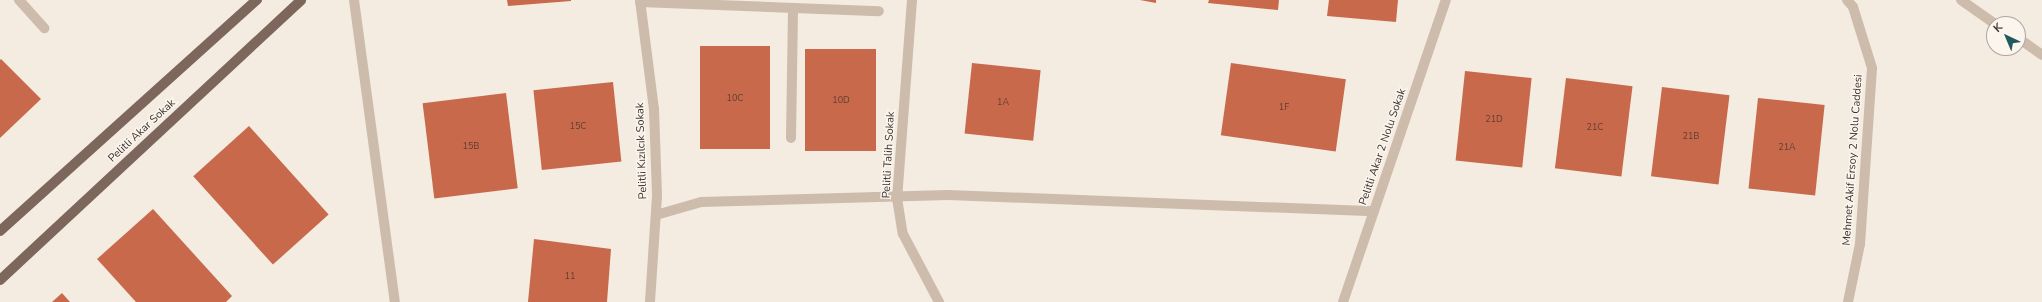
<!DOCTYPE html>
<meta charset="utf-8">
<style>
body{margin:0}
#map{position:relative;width:2042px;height:302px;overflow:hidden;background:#f4ebe1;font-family:"Nunito Sans",sans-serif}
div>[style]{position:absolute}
.building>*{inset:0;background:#c8694b;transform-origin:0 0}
.minor>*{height:10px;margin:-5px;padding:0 5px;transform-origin:5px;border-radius:5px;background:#cdbbac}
.major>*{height:10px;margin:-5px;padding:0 5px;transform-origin:5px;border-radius:5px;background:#7d675c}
span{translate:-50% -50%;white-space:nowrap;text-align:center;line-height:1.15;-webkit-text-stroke:3px #fbf5ee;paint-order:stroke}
.number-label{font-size:9px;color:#5e3e33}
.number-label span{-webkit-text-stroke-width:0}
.street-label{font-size:11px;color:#3b302b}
.north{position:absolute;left:1986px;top:16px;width:40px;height:40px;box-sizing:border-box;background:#fbf5ee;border:1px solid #aea6a0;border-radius:50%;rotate:316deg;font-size:11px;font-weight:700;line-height:16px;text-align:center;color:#3b302b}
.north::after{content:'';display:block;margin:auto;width:14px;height:18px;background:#1f5a5e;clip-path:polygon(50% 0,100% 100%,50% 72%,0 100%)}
</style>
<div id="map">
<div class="building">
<div style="clip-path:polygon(507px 0,571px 0,571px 1px,508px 6px)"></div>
<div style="clip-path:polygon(1140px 0,1156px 0,1156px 3px)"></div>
<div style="clip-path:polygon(1209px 0,1279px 0,1278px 10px,1208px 3px)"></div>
<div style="clip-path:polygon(1329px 0,1398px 0,1396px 22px,1327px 16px)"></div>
<div style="left:770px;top:46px;width:103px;height:70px;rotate:90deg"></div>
<div style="left:805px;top:49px;width:71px;height:102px"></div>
<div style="clip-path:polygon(1px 59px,41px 99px,0 138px,0 60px)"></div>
<div style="left:972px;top:63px;width:69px;height:71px;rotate:6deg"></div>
<div style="left:1231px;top:63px;width:116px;height:73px;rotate:8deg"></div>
<div style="left:1465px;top:71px;width:67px;height:90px;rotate:6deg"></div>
<div style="left:1566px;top:78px;width:67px;height:91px;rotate:7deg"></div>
<div style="left:613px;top:82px;width:80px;height:80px;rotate:84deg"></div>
<div style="left:1662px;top:87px;width:68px;height:90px;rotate:7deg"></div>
<div style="left:506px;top:93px;width:96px;height:84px;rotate:83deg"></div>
<div style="left:1758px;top:98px;width:67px;height:91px;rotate:6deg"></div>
<div style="left:249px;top:126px;width:119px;height:75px;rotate:48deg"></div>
<div style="clip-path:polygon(153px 209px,232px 296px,226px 302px,136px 302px,97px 259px)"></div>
<div style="clip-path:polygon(534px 239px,611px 249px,607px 302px,528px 302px)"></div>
<div style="clip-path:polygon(62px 293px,70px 302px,52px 302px)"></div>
</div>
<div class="minor">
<div style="left:19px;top:0;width:38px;rotate:48deg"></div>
<div style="left:354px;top:0;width:305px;rotate:82.3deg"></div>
<div style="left:640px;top:0;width:110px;rotate:82.7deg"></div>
<div style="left:654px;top:109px;width:87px;rotate:88deg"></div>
<div style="left:657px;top:196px;width:106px;rotate:93.8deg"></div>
<div style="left:912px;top:0;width:199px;rotate:94.3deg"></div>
<div style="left:897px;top:198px;width:36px;rotate:81deg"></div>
<div style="left:903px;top:234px;width:77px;rotate:62.1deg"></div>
<div style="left:1847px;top:0;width:9px;rotate:49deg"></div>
<div style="left:1853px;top:7px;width:64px;rotate:72.7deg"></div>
<div style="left:1872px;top:68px;width:176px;rotate:93.9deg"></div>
<div style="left:1860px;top:244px;width:59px;rotate:101.7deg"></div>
<div style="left:1961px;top:0;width:42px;rotate:35.2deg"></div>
<div style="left:640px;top:2px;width:239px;rotate:2.2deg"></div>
<div style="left:2018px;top:38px;width:29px;rotate:35deg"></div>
<div style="left:791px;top:138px;width:130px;rotate:-89.1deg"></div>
<div style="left:656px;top:215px;width:47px;rotate:-16.1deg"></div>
<div style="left:701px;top:202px;width:247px;rotate:-1.6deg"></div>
<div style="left:948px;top:195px;width:426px;rotate:2.2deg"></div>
<div style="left:1343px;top:302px;width:319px;rotate:-71.2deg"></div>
</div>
<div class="major">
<div style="left:0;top:231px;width:346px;rotate:-42deg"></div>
<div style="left:0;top:280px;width:411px;rotate:-42.9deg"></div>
</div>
<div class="number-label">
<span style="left:735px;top:98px">10C</span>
<span style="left:841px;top:100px">10D</span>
<span style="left:1003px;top:102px">1A</span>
<span style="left:1284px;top:107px">1F</span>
<span style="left:1494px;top:119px">21D</span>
<span style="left:578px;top:126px">15C</span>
<span style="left:1595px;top:127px">21C</span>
<span style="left:1691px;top:136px">21B</span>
<span style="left:471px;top:146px">15B</span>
<span style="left:1787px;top:147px">21A</span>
<span style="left:570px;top:276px">11</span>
</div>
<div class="street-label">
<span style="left:142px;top:131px;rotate:-43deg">Pelitli Akar Sokak</span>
<span style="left:1383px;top:147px;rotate:-71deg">Pelitli Akar 2 Nolu Sokak</span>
<span style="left:642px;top:151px;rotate:-92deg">Pelitli Kızılcık Sokak</span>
<span style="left:889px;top:155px;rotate:-87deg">Pelitli Talih Sokak</span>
<span style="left:1853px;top:160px;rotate:-86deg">Mehmet Akif Ersoy 2 Nolu Caddesi</span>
</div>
<div class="north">K</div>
</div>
